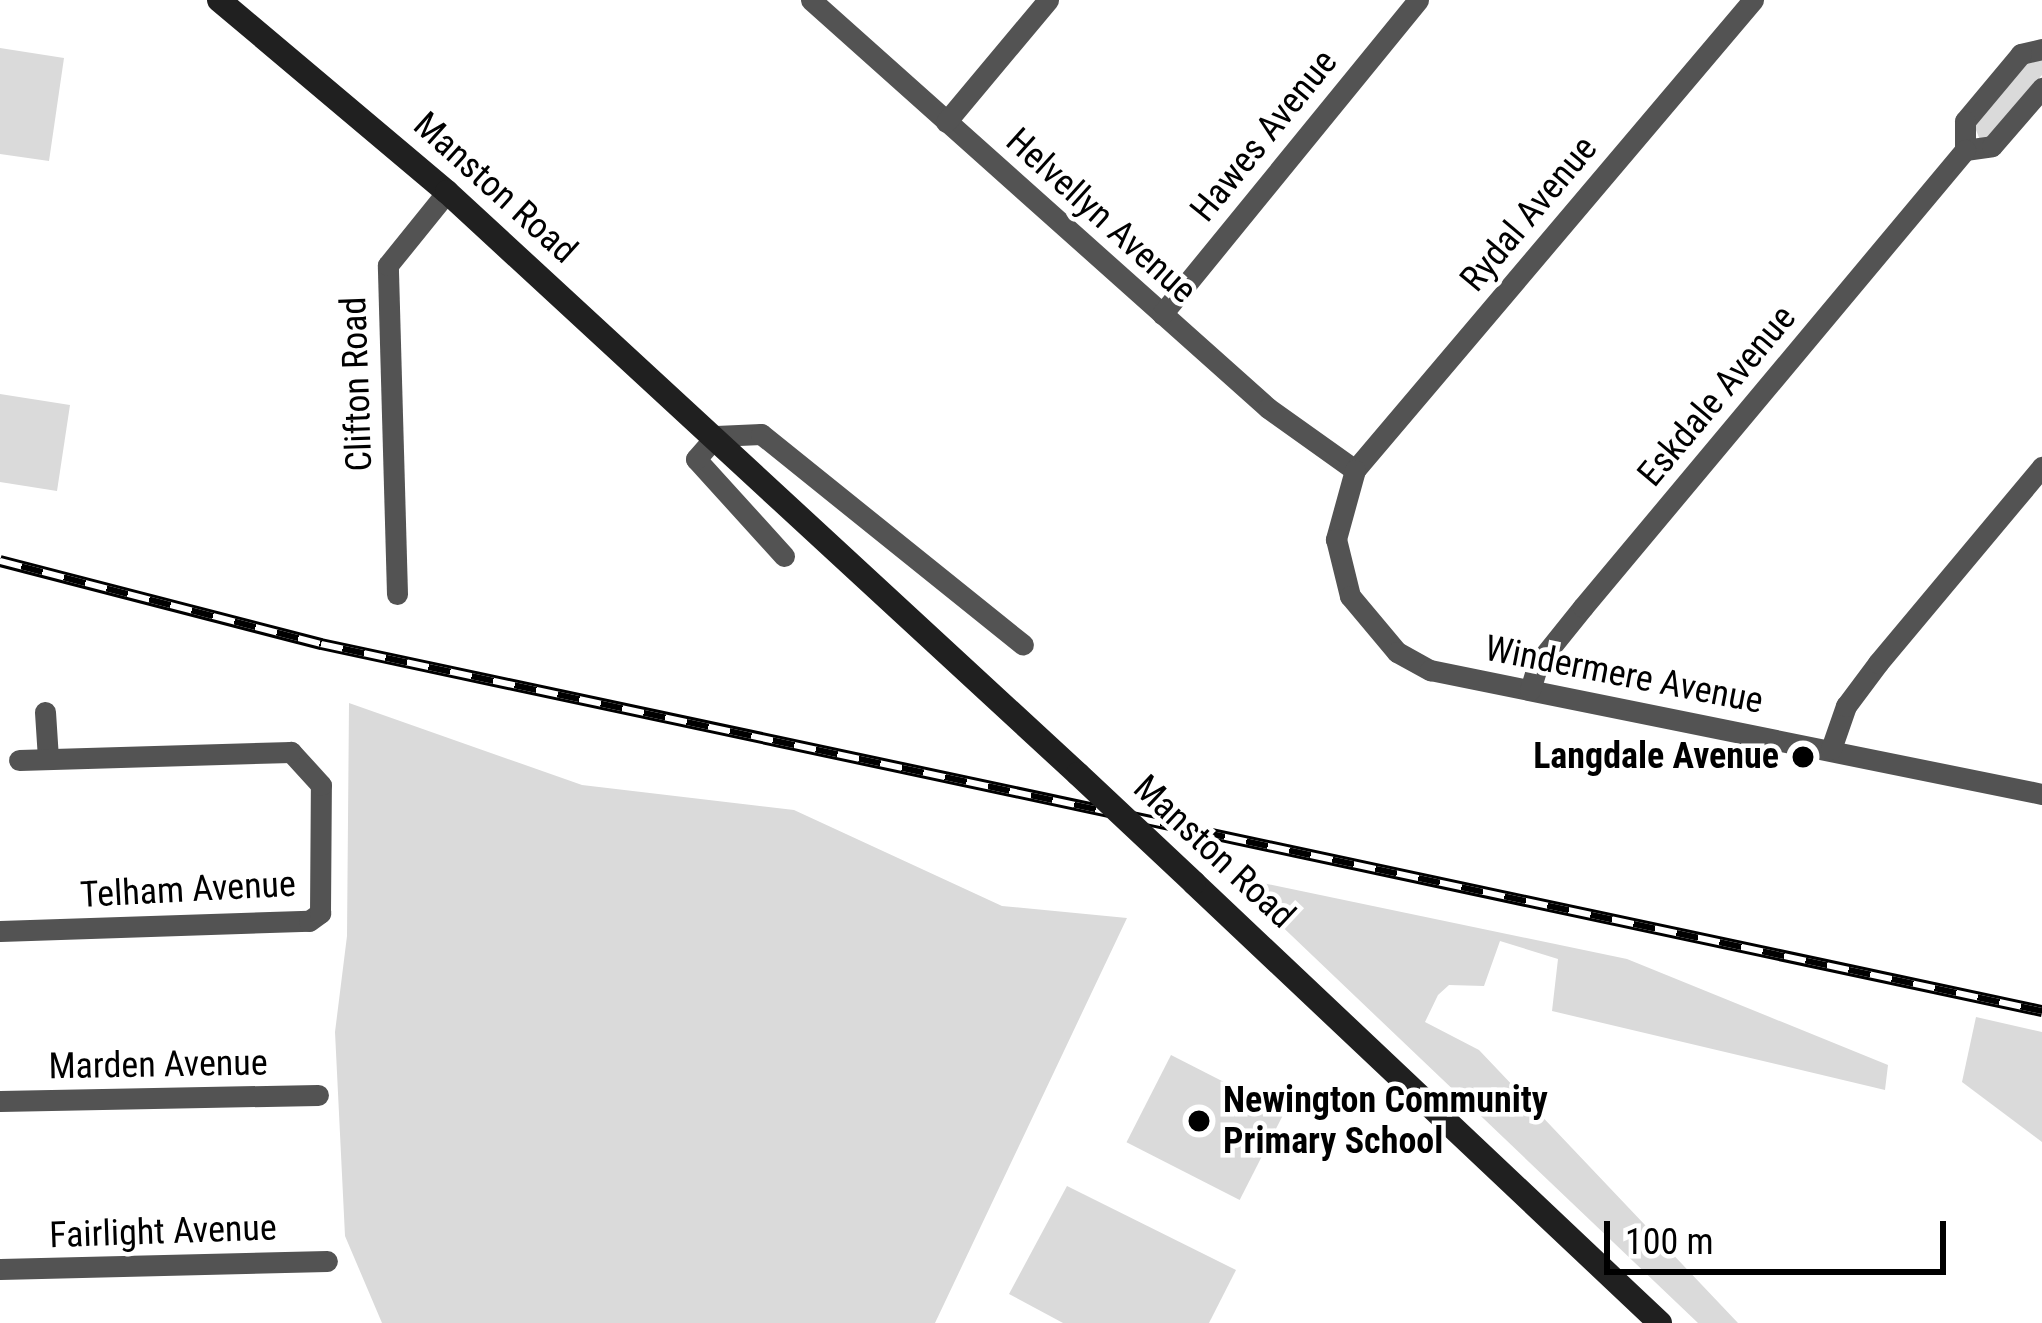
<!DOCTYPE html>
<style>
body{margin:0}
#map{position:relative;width:2042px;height:1323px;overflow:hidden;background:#fff;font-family:"Roboto Condensed",sans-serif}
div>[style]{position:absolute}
.green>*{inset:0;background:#dadada;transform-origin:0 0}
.minor>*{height:21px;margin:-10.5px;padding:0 10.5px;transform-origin:10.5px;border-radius:10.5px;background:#535353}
.secondary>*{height:24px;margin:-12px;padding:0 12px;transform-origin:12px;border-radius:12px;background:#202020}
.rail>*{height:12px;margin-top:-6px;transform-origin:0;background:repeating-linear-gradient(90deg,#fff 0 22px,#000 0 44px);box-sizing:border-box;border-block:3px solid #000}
.secondary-bridge>*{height:24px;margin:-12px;padding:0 12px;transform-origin:12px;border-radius:12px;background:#202020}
.dots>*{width:33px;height:33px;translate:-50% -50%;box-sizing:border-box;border:6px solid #fff;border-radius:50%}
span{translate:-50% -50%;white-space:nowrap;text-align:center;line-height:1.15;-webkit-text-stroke:9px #fff;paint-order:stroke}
.street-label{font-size:36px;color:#000}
.poi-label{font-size:36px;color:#000;font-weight:700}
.right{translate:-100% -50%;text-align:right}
.left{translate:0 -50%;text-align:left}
.scale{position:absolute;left:1604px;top:1221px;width:342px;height:54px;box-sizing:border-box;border:6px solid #000;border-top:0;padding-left:15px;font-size:36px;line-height:42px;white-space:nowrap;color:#000;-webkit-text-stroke:9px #fff;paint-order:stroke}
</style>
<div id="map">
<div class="green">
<div style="clip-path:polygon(0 48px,64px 58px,49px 161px,0 154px)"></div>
<div style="clip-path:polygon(2027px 60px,2042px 60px,2042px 75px,1988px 139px,1980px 140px,1974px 125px)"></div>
<div style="clip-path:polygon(0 394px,70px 405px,57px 491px,0 482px)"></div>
<div style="clip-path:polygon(349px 703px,582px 785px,794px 810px,1002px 906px,1127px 918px,935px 1323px,382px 1323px,345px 1236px,335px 1032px,347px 936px)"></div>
<div style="clip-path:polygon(1229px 876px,1627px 959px,1888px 1065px,1885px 1090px,1552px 1011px,1558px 959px,1500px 941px,1484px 986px,1449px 985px,1438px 995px,1425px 1022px,1479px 1050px,1738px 1323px,1698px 1323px)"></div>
<div style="clip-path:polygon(1976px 1017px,2042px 1032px,2042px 1142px,1962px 1082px)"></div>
<div style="left:1171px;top:1055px;width:127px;height:98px;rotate:27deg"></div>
<div style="clip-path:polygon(1067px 1186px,1236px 1270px,1209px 1323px,1063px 1323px,1009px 1294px)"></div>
</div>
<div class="minor">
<div style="left:811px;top:0;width:613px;rotate:41.76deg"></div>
<div style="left:1268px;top:408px;width:107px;rotate:35.5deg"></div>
<div style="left:1753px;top:0;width:616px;rotate:130.26deg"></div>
<div style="left:1355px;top:470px;width:72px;rotate:105.4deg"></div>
<div style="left:1336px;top:539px;width:59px;rotate:76.2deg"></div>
<div style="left:1350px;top:596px;width:73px;rotate:50deg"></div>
<div style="left:1397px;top:652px;width:38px;rotate:29deg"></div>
<div style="left:1430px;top:670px;width:624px;rotate:11.45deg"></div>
<div style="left:2042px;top:49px;width:22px;rotate:167deg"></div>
<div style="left:2021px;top:54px;width:87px;rotate:129.9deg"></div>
<div style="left:1965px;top:121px;width:29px;rotate:90deg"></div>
<div style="left:1965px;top:150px;width:27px;rotate:-8deg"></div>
<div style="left:1992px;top:146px;width:77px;rotate:-49.2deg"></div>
<div style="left:946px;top:122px;width:159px;rotate:-50.1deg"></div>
<div style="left:1162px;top:314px;width:405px;rotate:-50.8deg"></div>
<div style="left:784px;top:556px;width:131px;rotate:-132.2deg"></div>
<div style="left:696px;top:459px;width:30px;rotate:-49deg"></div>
<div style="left:716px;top:436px;width:45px;rotate:-2.5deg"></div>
<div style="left:761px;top:434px;width:336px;rotate:38.8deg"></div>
<div style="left:397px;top:594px;width:329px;rotate:-91.6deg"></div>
<div style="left:388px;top:265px;width:94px;rotate:-51.1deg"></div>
<div style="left:1530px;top:690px;width:28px;rotate:-73deg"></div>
<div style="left:1538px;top:663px;width:72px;rotate:-51.2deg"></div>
<div style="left:1583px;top:607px;width:596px;rotate:-50.11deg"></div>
<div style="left:45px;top:712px;width:47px;rotate:86.3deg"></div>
<div style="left:1831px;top:749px;width:46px;rotate:-70.8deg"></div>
<div style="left:1846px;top:706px;width:54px;rotate:-53.3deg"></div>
<div style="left:1878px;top:663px;width:256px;rotate:-50.1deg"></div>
<div style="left:0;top:931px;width:309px;rotate:-1.9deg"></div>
<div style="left:309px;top:921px;width:14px;rotate:-36deg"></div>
<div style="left:320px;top:913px;width:128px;rotate:-89.6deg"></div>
<div style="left:321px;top:785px;width:45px;rotate:-132.3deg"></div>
<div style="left:291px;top:752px;width:272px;rotate:178.3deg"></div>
<div style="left:0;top:1101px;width:318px;rotate:-1.1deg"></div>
<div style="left:0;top:1269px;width:327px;rotate:-1.4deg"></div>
</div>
<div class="secondary">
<div style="left:219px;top:0;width:298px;rotate:40.1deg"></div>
<div style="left:447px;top:192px;width:858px;rotate:42.69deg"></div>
<div style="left:1194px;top:883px;width:641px;rotate:43.36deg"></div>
</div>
<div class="rail">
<div style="left:0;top:561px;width:332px;rotate:14.5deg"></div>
<div style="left:321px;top:644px;width:1760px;rotate:12.04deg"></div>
</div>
<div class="secondary-bridge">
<div style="left:1078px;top:774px;width:159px;rotate:43.2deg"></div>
</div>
<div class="dots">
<div style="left:1803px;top:757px;background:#000"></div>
<div style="left:1199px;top:1121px;background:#000"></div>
</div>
<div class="street-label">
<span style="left:1264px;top:136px;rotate:-51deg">Hawes Avenue</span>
<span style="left:495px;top:188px;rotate:42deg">Manston Road</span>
<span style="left:1529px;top:214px;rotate:-50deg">Rydal Avenue</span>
<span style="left:1101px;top:216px;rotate:42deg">Helvellyn Avenue</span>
<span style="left:357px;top:384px;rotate:-92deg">Clifton Road</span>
<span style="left:1717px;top:396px;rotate:-50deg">Eskdale Avenue</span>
<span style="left:1624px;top:675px;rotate:11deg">Windermere Avenue</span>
<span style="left:1214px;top:852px;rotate:43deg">Manston Road</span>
<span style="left:188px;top:890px;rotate:-3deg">Telham Avenue</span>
<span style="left:158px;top:1065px;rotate:-1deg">Marden Avenue</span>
<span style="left:163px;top:1232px;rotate:-2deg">Fairlight Avenue</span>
</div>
<div class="poi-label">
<span class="right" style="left:1779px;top:757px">Langdale Avenue</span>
<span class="left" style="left:1223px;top:1121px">Newington Community<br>Primary School</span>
</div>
<div class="scale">100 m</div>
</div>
